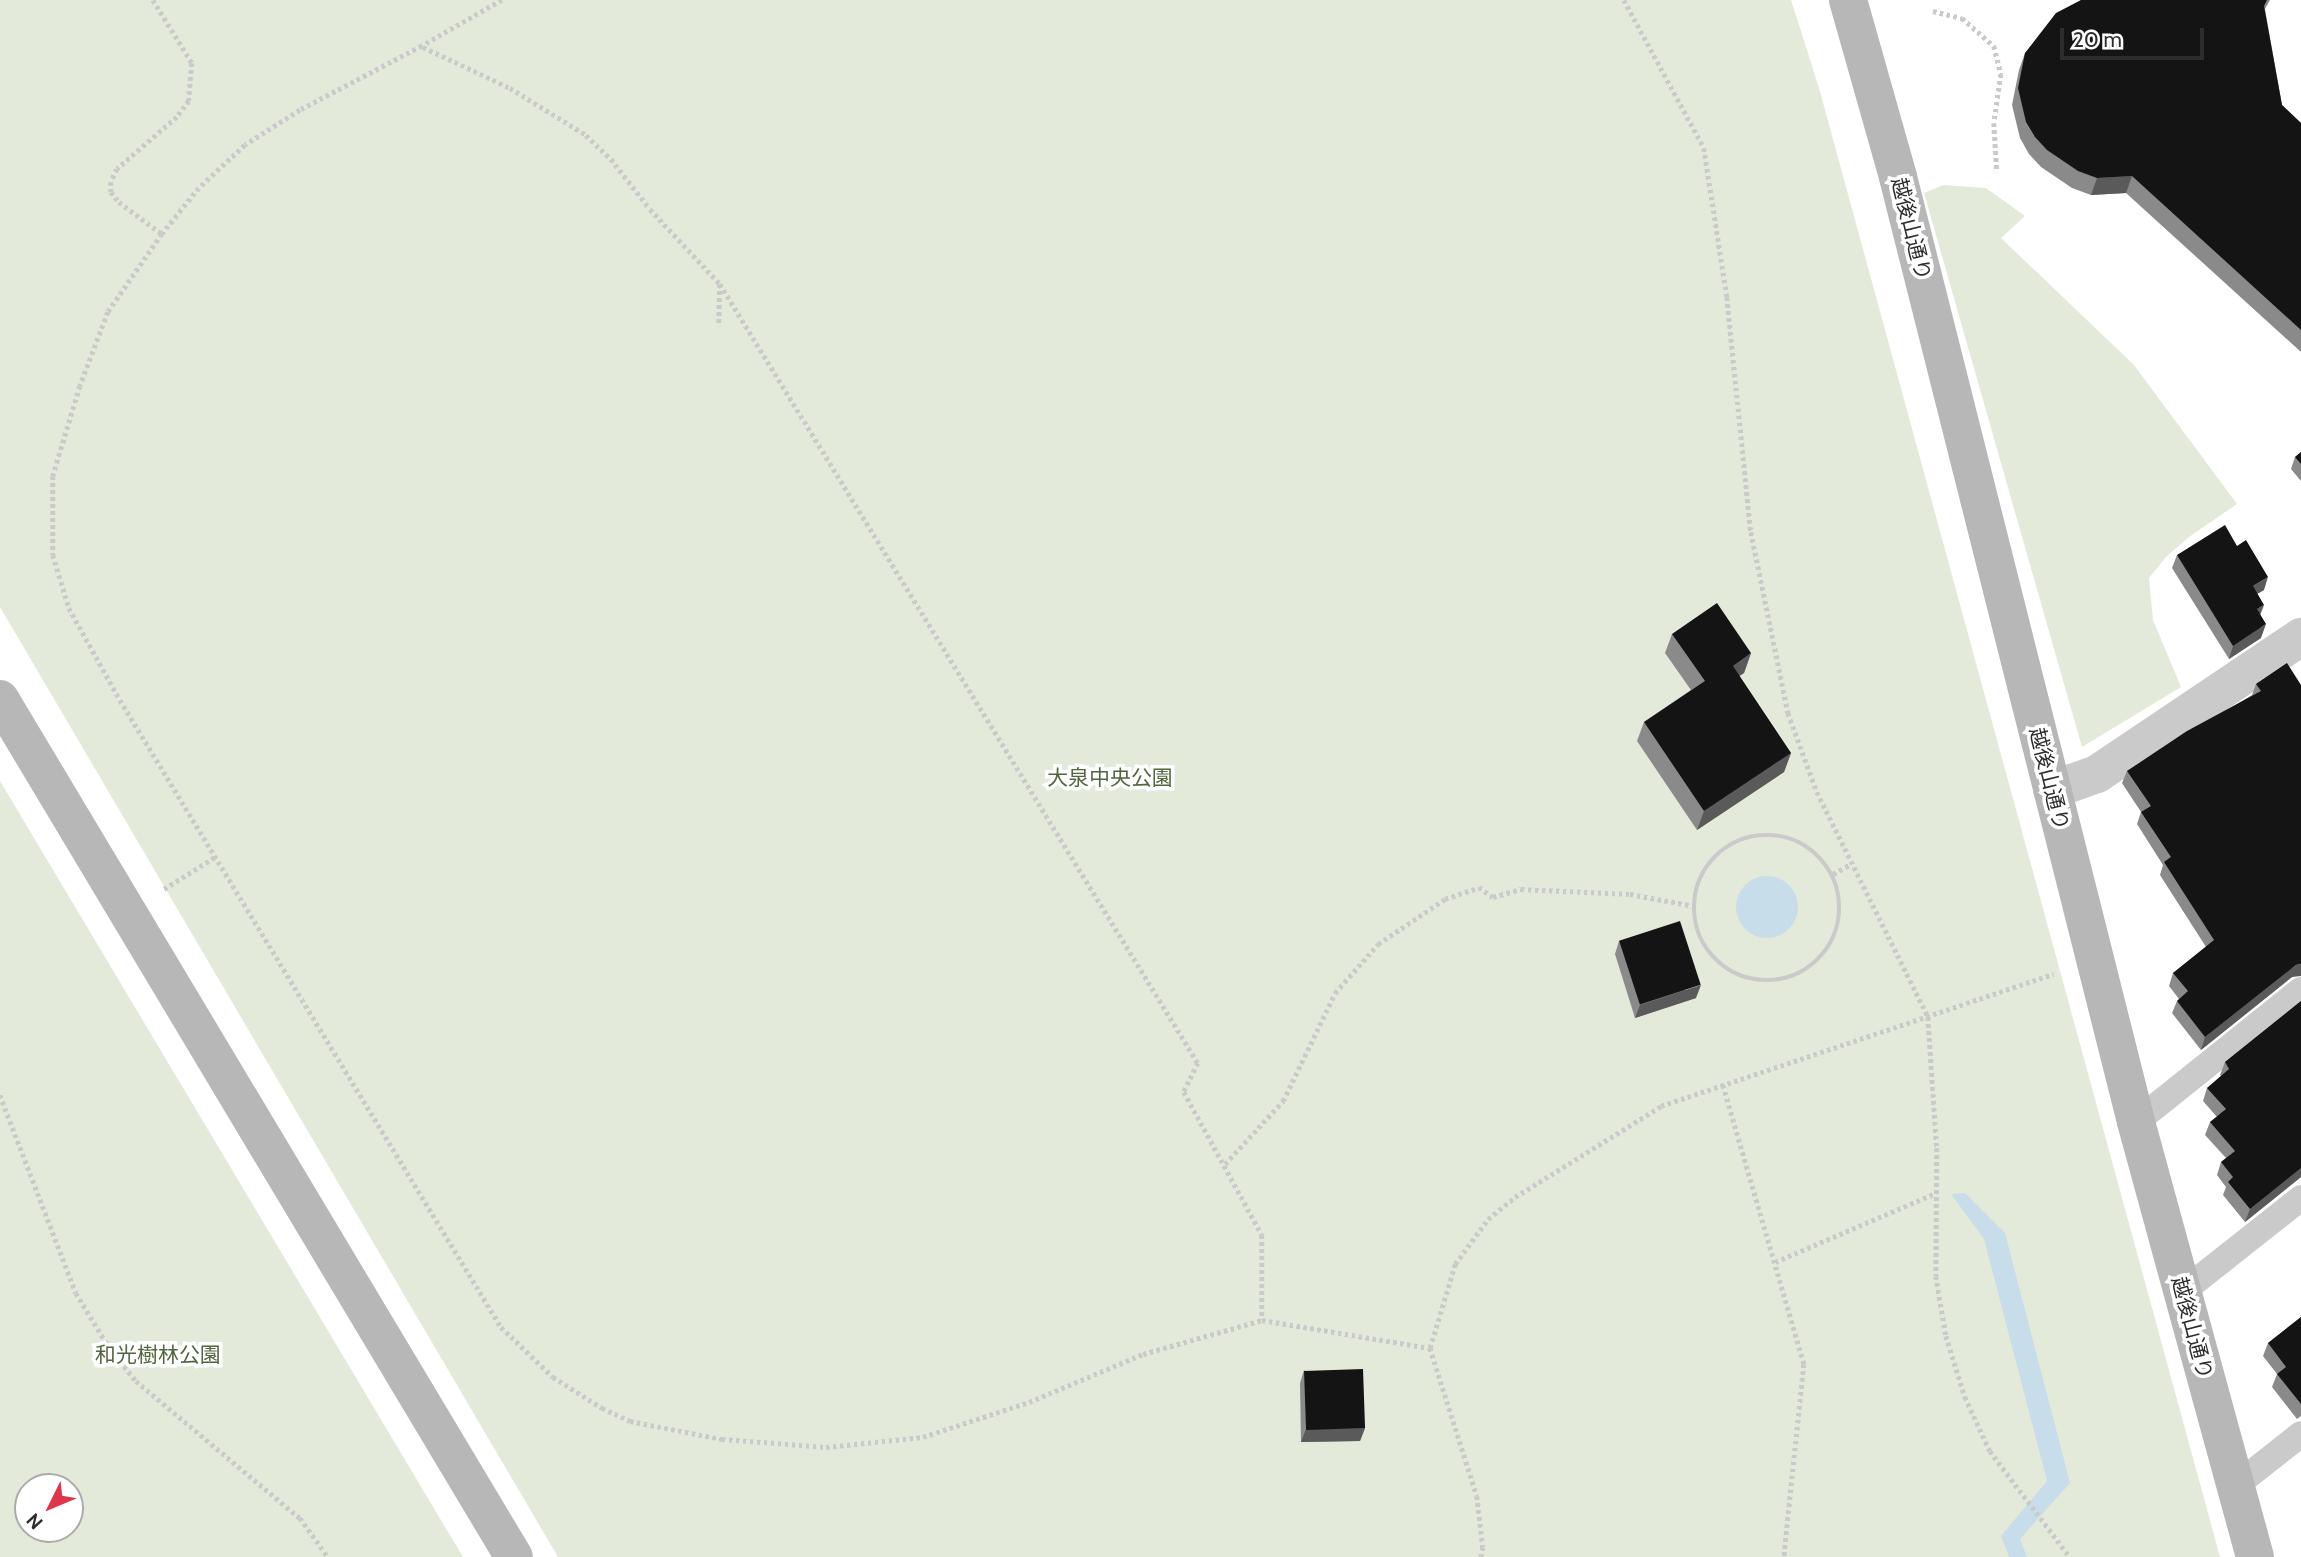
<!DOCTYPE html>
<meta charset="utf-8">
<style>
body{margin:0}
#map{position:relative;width:2301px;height:1557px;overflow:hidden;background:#fff;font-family:Cabin,"Noto Sans JP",sans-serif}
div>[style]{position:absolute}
.green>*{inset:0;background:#e3eada}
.water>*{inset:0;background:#c7dde9}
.round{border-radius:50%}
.path>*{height:4.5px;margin-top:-2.25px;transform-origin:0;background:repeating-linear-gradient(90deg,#cacaca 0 3.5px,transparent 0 7px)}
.path>.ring{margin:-2.25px;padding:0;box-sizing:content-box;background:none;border:4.5px solid #cacaca;border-radius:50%}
.lane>*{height:26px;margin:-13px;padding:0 13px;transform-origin:13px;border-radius:13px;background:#cacaca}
.street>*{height:38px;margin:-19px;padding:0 19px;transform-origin:19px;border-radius:19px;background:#cacaca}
.secondary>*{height:38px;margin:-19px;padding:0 19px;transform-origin:19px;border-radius:19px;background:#b7b7b7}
.wall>*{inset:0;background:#8a8a8a}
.shaded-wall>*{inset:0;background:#5a5a5a}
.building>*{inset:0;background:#141414;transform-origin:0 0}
span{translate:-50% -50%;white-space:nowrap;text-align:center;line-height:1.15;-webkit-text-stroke:7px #fff;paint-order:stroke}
.street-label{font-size:21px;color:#2d2d2d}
.park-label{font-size:21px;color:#51663c}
.north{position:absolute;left:14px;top:1473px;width:70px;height:70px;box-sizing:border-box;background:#fff;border:2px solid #ababab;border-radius:50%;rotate:227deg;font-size:19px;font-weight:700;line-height:28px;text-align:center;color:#2d2d2d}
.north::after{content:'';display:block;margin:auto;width:24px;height:32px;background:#dd3649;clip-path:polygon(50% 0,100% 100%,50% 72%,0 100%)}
.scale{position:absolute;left:2060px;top:28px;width:144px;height:32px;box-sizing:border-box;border:4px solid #2d2d2d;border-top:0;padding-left:9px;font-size:21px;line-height:24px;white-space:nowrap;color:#2d2d2d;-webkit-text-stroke:5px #fff;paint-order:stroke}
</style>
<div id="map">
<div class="green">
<div style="clip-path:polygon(0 0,1791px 0,1819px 88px,2220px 1557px,558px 1557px,0 607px)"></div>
<div style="clip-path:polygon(1943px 185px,1986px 188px,2025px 216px,2001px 238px,2134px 365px,2237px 504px,2189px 537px,2166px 557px,2149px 578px,2153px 620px,2181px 687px,2082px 747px,1924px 193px)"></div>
<div style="clip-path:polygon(evenodd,0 781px,463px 1557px,0 1557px,0 781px,28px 1487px,70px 1487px,70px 1529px,28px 1529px,28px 1487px)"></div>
</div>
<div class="water">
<div class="round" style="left:1736px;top:876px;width:62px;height:62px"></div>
<div style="clip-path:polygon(1965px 1193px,2005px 1233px,2070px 1483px,2020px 1539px,2027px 1557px,2009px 1557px,2001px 1536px,2047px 1481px,1984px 1239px,1951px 1194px)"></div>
</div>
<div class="path">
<div style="left:153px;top:0;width:74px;rotate:58.2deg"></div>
<div style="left:192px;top:63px;width:38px;rotate:95deg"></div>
<div style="left:189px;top:101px;width:20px;rotate:127deg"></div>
<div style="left:177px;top:117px;width:79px;rotate:139.1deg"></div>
<div style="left:117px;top:169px;width:14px;rotate:115deg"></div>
<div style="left:111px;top:182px;width:10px;rotate:90deg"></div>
<div style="left:111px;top:192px;width:13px;rotate:51deg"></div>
<div style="left:119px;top:202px;width:54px;rotate:36.7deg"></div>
<div style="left:502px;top:0;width:92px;rotate:150.1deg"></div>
<div style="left:422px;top:46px;width:138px;rotate:152.3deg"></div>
<div style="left:300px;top:110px;width:65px;rotate:147.5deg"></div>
<div style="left:245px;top:145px;width:63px;rotate:136.9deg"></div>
<div style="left:199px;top:188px;width:59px;rotate:128.8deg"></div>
<div style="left:162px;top:234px;width:95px;rotate:124.7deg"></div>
<div style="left:108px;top:312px;width:79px;rotate:110.7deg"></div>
<div style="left:80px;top:386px;width:94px;rotate:106.7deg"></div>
<div style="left:53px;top:476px;width:79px;rotate:90deg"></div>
<div style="left:53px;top:555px;width:55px;rotate:73.2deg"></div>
<div style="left:69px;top:608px;width:105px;rotate:61deg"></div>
<div style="left:120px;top:700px;width:734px;rotate:58.71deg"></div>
<div style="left:501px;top:1327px;width:72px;rotate:43.9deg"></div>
<div style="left:553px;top:1377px;width:58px;rotate:32.3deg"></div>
<div style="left:602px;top:1408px;width:31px;rotate:25deg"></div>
<div style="left:630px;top:1421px;width:94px;rotate:11.1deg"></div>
<div style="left:722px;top:1439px;width:104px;rotate:4.4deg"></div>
<div style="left:826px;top:1447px;width:98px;rotate:-5.9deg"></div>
<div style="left:923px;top:1437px;width:112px;rotate:-18.3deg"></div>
<div style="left:1029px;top:1402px;width:124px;rotate:-22.8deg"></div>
<div style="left:1143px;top:1354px;width:124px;rotate:-15.9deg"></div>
<div style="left:1262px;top:1320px;width:170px;rotate:9.5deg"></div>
<div style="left:1430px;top:1348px;width:88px;rotate:-73.4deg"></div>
<div style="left:1455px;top:1264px;width:56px;rotate:-53.7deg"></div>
<div style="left:1488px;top:1219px;width:35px;rotate:-39deg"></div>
<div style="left:1515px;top:1197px;width:172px;rotate:-31.9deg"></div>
<div style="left:1661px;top:1106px;width:414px;rotate:-18.6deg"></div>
<div style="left:1624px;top:0;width:168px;rotate:61.6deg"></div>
<div style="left:1704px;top:148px;width:151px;rotate:81.2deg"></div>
<div style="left:1727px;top:297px;width:236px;rotate:84.2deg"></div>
<div style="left:1751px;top:532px;width:185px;rotate:78.4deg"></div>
<div style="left:1788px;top:713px;width:84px;rotate:69.8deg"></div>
<div style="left:1817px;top:792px;width:251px;rotate:63.7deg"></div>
<div style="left:1928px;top:1017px;width:131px;rotate:86.1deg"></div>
<div style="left:1937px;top:1148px;width:128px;rotate:90.4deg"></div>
<div style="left:1936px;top:1276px;width:61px;rotate:80.5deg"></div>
<div style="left:1946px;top:1336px;width:64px;rotate:72.7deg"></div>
<div style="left:1965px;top:1397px;width:60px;rotate:65.2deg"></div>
<div style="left:1990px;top:1451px;width:133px;rotate:53deg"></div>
<div style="left:1933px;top:11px;width:30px;rotate:14deg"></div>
<div style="left:1962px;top:18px;width:43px;rotate:41.2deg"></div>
<div style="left:1994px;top:46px;width:29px;rotate:76deg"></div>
<div style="left:2001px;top:74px;width:49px;rotate:98.1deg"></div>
<div style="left:1994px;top:123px;width:49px;rotate:86.5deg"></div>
<div style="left:423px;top:47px;width:96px;rotate:25.2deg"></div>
<div style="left:510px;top:88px;width:89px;rotate:31.7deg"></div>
<div style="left:586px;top:135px;width:35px;rotate:44deg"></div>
<div style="left:611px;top:159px;width:63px;rotate:52deg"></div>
<div style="left:650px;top:209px;width:103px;rotate:47deg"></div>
<div style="left:720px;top:284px;width:42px;rotate:91.4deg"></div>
<div style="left:720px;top:284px;width:914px;rotate:58.47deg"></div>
<div style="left:1198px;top:1063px;width:32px;rotate:116deg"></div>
<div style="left:1184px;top:1092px;width:163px;rotate:61.4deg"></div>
<div style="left:1262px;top:1235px;width:85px;rotate:90deg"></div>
<div class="ring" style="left:1694px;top:835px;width:141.5px;height:141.5px"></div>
<div style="left:1833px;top:874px;width:21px;rotate:-29deg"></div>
<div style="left:164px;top:889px;width:60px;rotate:-32.1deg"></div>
<div style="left:1723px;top:1085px;width:291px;rotate:73.8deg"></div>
<div style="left:1804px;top:1364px;width:194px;rotate:95.9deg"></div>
<div style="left:0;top:1095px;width:212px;rotate:69deg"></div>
<div style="left:76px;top:1293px;width:60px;rotate:58.7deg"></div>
<div style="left:107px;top:1344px;width:47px;rotate:51.9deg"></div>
<div style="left:136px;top:1381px;width:214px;rotate:39.9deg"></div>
<div style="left:300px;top:1518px;width:48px;rotate:54.3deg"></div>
<div style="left:1225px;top:1164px;width:86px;rotate:-47.4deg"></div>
<div style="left:1283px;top:1101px;width:120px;rotate:-64.3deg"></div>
<div style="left:1335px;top:993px;width:65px;rotate:-48.7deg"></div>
<div style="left:1378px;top:944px;width:81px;rotate:-33.9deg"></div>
<div style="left:1445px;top:899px;width:36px;rotate:-19deg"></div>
<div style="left:1479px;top:887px;width:17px;rotate:36deg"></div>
<div style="left:1493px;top:897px;width:29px;rotate:-16deg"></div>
<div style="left:1521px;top:889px;width:109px;rotate:2.6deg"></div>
<div style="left:1630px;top:894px;width:65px;rotate:10.6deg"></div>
<div style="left:1775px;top:1262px;width:175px;rotate:-23.2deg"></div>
<div style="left:1430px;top:1348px;width:155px;rotate:72.4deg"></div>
<div style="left:1477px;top:1496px;width:51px;rotate:83.3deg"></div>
<div style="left:1483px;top:1547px;width:10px;rotate:101deg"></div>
</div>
<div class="lane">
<div style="left:2136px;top:1122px;width:211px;rotate:-38.7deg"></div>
<div style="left:2182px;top:1292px;width:152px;rotate:-38.3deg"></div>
<div style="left:2234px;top:1487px;width:85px;rotate:-38.3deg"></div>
</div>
<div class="street">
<div style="left:2052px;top:790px;width:48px;rotate:-19.6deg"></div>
<div style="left:2097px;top:774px;width:246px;rotate:-33.9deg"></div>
</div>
<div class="secondary">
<div style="left:1848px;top:0;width:184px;rotate:74.2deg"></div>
<div style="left:1898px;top:177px;width:975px;rotate:75.86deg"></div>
<div style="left:2136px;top:1122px;width:451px;rotate:74.7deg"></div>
<div style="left:0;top:699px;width:1000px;rotate:59.08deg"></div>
</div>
<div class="wall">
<div style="clip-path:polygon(2081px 0,2270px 0,2265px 9px,2282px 105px,2301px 123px,2301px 352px,2126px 193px,2091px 195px,2072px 188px,2041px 167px,2029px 154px,2020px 138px,2012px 105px,2019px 70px,2025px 53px)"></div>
<div style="clip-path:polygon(2301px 452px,2301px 481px,2291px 469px,2295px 457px)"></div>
<div style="clip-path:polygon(2177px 555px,2264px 590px,2257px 594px,2260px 615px,2261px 638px,2229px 659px,2172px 568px)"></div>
<div style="clip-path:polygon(1672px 634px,1751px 653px,1744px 673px,1739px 676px,1791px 753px,1784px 772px,1697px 830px,1637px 741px,1644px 722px,1691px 690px,1665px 653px)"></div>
<div style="clip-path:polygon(2287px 663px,2292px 977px,2201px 1050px,2172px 1013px,2177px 1001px,2179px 999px,2169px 986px,2173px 973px,2206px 947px,2160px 875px,2163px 865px,2137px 824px,2141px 812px,2122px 783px,2127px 771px,2252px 695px,2256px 684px)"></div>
<div style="clip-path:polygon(1619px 941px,1696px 998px,1635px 1018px,1615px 954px)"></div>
<div style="clip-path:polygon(2301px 1001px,2301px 1177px,2245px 1222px,2223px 1195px,2226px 1187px,2217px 1175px,2221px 1162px,2226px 1158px,2205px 1135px,2210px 1122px,2217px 1117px,2203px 1101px,2207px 1088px,2221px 1076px,2220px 1075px,2225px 1062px)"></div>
<div style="clip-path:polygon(2301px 1317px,2301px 1416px,2297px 1419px,2272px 1387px,2277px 1374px,2263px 1356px,2268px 1343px)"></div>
<div style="clip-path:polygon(1304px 1370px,1365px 1428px,1360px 1441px,1301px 1442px,1300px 1383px)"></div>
</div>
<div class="shaded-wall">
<div style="clip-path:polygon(2132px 176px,2126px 193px,2091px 195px,2097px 178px)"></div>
<div style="clip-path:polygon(2268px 577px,2264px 590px,2248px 599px,2253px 586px)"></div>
<div style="clip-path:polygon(2264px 605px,2259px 618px,2257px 609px)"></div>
<div style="clip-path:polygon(2266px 624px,2261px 638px,2229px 659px,2233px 646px)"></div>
<div style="clip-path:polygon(1751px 653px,1744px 673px,1726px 685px,1733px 666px)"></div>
<div style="clip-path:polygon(1791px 753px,1784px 772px,1697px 830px,1704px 811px)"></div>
<div style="clip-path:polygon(2301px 964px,2301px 976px,2292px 977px,2201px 1050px,2205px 1037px,2296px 965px)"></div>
<div style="clip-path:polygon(1701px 985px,1696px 998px,1635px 1018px,1640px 1005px)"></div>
<div style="clip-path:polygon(2301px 1168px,2301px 1177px,2245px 1222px,2250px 1209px)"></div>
<div style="clip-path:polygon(1365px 1428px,1360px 1441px,1301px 1442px,1306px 1429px)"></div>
</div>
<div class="building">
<div style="clip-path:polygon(2081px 0,2267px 0,2264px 6px,2282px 105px,2301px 123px,2301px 330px,2132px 176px,2097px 178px,2078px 171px,2047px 150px,2035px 137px,2026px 122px,2018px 88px,2025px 53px,2056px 13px)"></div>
<div style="clip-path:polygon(2301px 452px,2301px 464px,2295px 457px)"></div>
<div style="clip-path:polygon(2225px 525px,2237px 546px,2246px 540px,2268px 577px,2253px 586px,2264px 605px,2257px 609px,2266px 624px,2233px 646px,2177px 555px)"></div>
<div style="clip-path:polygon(1717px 603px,1751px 653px,1733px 666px,1791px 753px,1704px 811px,1644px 722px,1705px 681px,1672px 634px)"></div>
<div style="clip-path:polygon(2287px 663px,2301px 685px,2301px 964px,2296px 965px,2205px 1037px,2177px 1001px,2188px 991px,2173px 973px,2214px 940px,2164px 862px,2171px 857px,2141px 812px,2151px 806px,2127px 771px,2187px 731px,2261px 691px,2256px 684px)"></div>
<div style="left:1680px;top:921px;width:67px;height:64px;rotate:72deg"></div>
<div style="clip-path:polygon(2301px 1001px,2301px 1168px,2250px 1209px,2228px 1182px,2233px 1177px,2221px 1162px,2235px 1151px,2210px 1122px,2226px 1109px,2207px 1088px,2229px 1069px,2225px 1062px)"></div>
<div style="clip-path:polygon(2301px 1317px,2301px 1404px,2277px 1374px,2286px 1367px,2268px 1343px)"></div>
<div style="left:1363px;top:1369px;width:59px;height:59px;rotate:88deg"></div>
</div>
<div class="street-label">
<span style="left:1911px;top:229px;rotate:76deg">越後山通り</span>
<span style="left:2049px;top:779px;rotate:76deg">越後山通り</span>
<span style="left:2192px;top:1328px;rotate:75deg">越後山通り</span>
</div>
<div class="park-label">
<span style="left:1110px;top:778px">大泉中央公園</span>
<span style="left:158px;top:1355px">和光樹林公園</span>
</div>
<div class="north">N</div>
<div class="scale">20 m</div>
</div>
